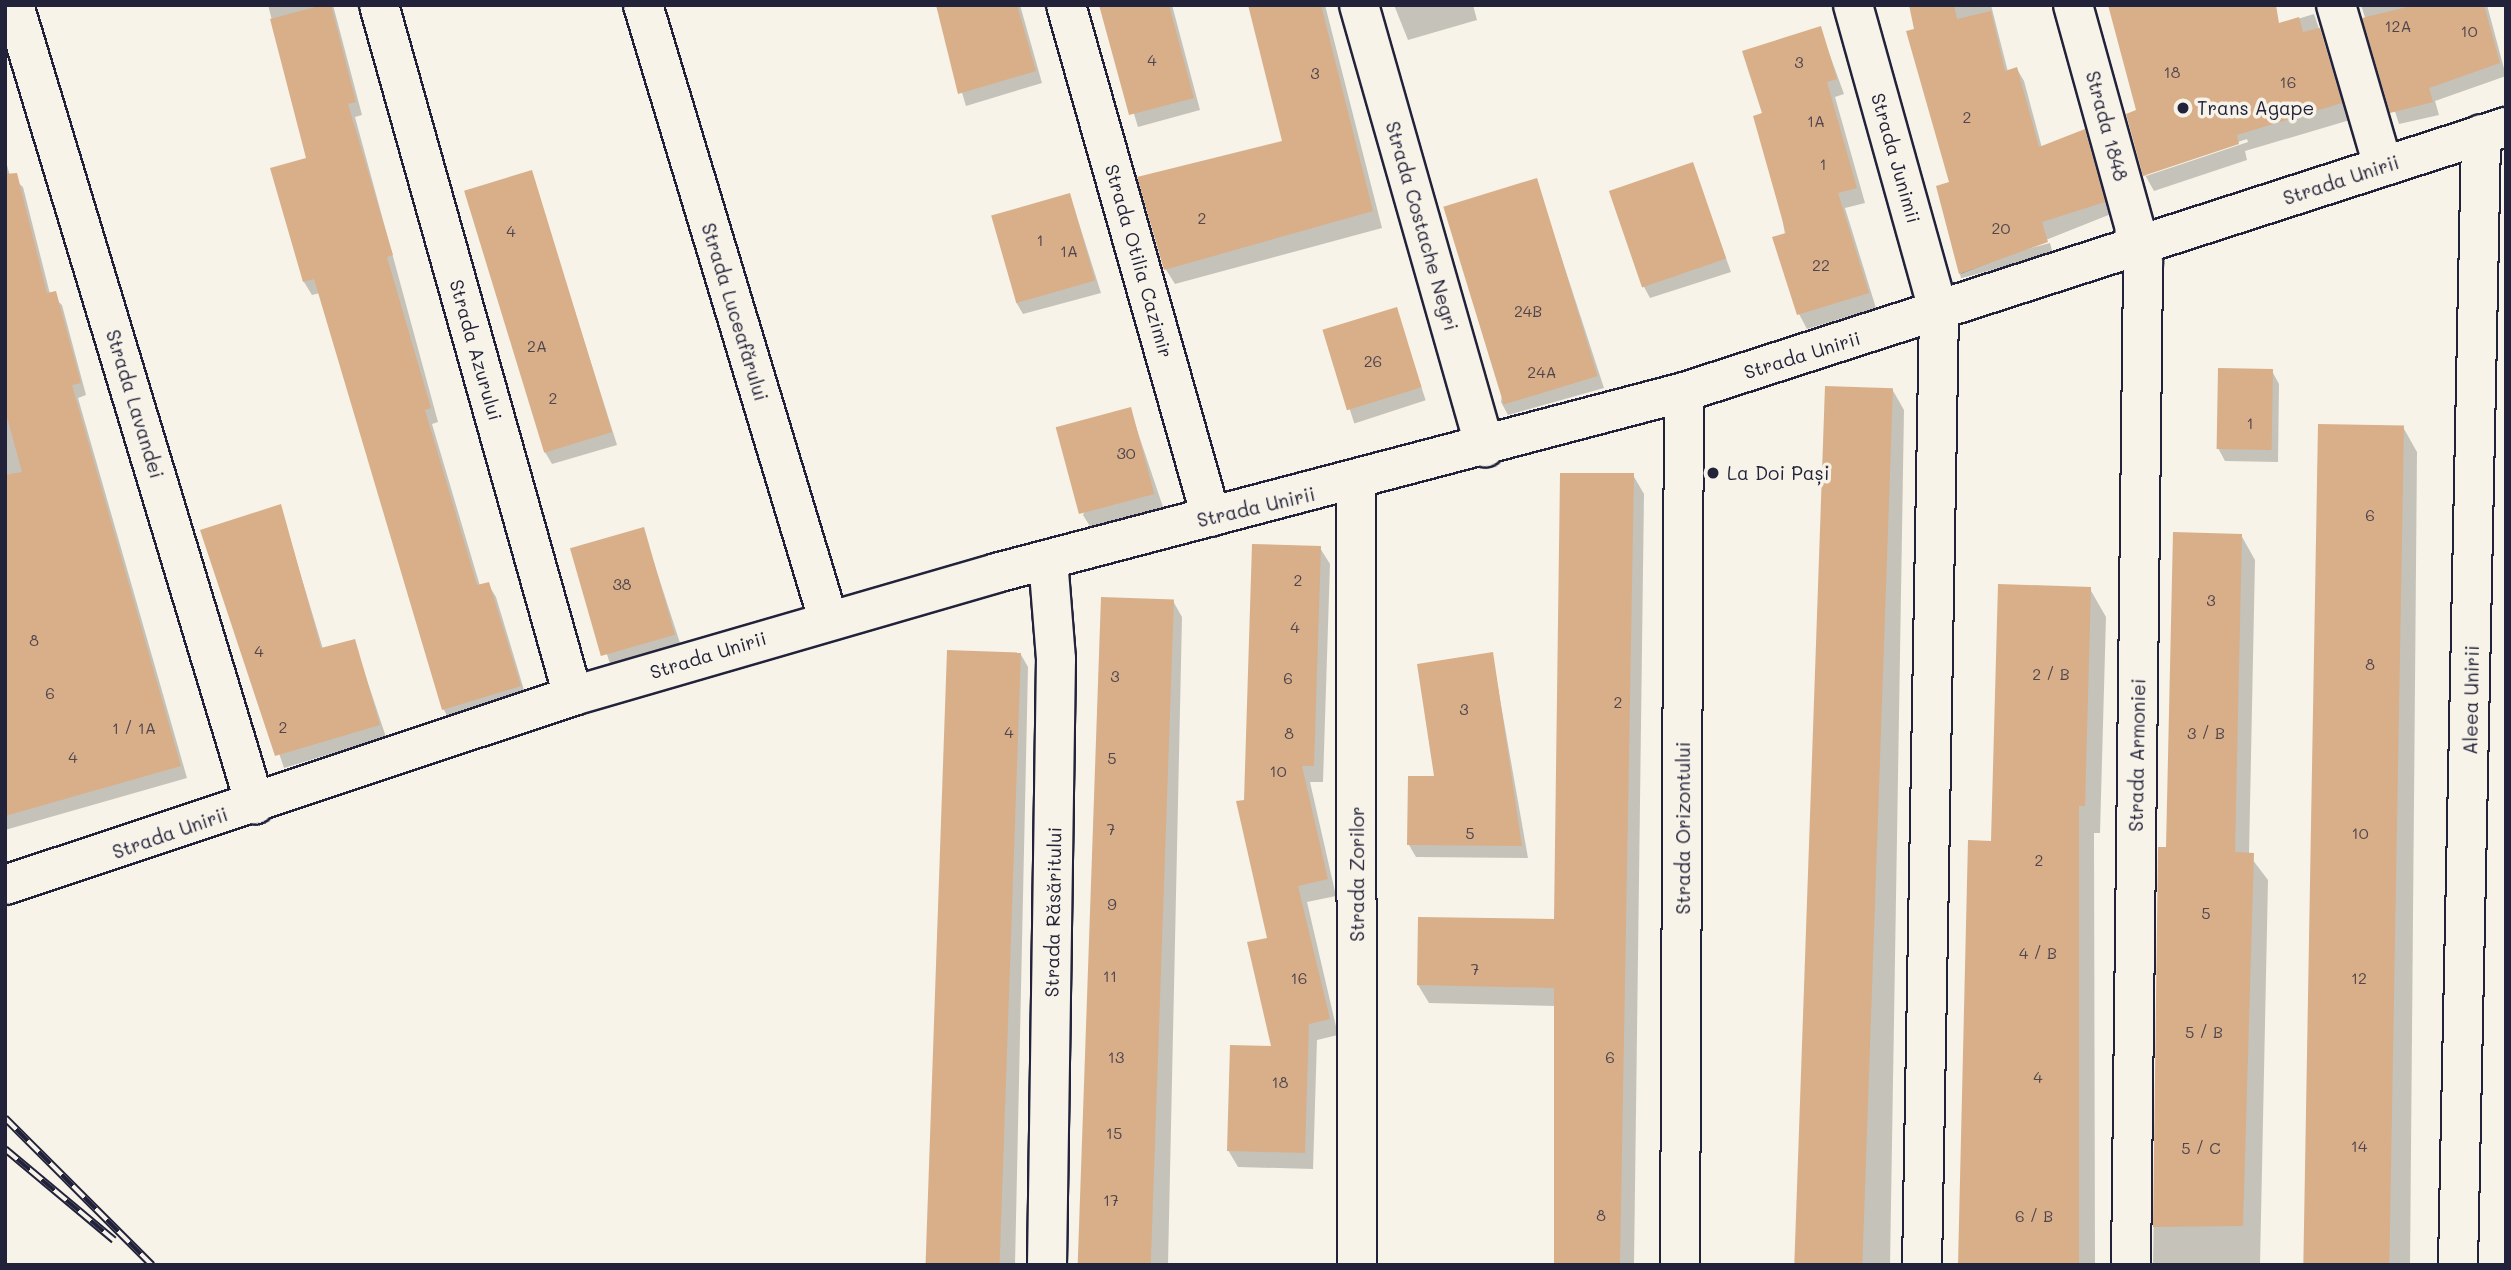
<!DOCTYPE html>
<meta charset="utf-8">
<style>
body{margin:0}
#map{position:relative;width:2511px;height:1270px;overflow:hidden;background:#f7f3e8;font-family:Mali,sans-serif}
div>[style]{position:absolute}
.shadow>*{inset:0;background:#0003;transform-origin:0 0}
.building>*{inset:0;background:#d8af89;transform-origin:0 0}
.roads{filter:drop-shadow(2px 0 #22223b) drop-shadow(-2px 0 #22223b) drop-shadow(0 2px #22223b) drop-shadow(0 -2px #22223b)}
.minor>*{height:38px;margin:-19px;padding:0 19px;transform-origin:19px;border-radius:19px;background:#f7f3e8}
.rail>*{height:8px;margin-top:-4px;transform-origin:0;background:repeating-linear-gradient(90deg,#f7f3e8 0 16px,#22223b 0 32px);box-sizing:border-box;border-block:2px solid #22223b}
.dots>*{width:19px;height:19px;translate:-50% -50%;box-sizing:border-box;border:4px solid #f7f3e8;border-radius:50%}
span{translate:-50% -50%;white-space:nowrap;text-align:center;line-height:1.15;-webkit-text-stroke:7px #f7f3e8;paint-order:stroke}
.number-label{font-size:16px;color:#50454e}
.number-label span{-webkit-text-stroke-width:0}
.poi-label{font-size:19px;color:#22223b}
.left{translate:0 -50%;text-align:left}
.street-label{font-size:19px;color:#22223b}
.frame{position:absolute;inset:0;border:7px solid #22223b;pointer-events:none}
</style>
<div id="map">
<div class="shadow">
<div style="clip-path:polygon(268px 5px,333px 5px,362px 115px,355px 117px,438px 422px,432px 424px,480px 586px,488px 584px,496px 597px,527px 700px,451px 723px,444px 710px,320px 293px,312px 295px,304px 282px,272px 170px,308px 159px)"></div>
<div style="clip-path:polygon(936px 5px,1020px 5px,1042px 83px,966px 106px)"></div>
<div style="clip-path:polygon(1118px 5px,1172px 5px,1200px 110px,1138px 127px,1102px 10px)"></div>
<div style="clip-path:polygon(1250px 5px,1325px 5px,1382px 228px,1175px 284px,1165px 268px,1284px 143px)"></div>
<div style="clip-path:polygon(1394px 5px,1473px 5px,1477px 20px,1408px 40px)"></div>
<div style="clip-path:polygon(1913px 5px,1991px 5px,2008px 72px,2017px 69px,2024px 81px,2042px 148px,2084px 131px,2111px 214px,1961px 274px,1938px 187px,1952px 183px)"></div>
<div style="clip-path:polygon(2361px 5px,2487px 5px,2506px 76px,2435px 101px,2439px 115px,2399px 124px)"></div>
<div style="clip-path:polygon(evenodd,2314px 14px,2350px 120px,2245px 151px,2247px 160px,2154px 191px,2145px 175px,2138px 111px,2215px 44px,2314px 14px,2247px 139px,2248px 142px,2146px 176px,2146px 173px,2247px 139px)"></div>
<div style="clip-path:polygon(1820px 28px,1844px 94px,1835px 97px,1865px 203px,1845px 208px,1876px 308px,1807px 329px,1799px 314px,1764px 115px)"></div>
<div style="clip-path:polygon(5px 158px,10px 176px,23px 187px,50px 294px,62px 305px,86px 395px,78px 398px,187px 778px,5px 830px)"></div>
<div style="clip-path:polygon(1692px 164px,1731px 272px,1650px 298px,1643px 285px)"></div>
<div style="clip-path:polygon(531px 172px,617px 445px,552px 464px,545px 452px)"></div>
<div style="clip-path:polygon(1536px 180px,1604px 388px,1508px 415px,1501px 402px)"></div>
<div style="clip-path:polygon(1070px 195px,1101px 293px,1023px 314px,1016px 302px)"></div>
<div style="left:2050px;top:243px;width:11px;height:95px;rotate:75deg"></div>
<div style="left:1396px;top:309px;width:96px;height:75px;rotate:72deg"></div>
<div style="clip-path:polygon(2272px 371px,2279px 384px,2278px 462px,2225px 461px,2218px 448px)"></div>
<div style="clip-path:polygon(1892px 389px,1904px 410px,1890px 1265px,1810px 1265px)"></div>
<div style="clip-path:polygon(1130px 409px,1165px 513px,1094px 533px,1083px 515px)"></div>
<div style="clip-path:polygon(2403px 427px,2417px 452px,2410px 1265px,2312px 1265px)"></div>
<div style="clip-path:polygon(1633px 475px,1644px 494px,1634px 1265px,1554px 1265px,1556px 1006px,1429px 1003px,1418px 985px,1556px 921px)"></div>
<div style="clip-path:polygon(280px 506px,323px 649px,354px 641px,386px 737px,284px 768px,203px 531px)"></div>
<div style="left:643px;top:529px;width:125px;height:73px;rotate:72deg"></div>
<div style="clip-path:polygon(2241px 535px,2255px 560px,2249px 855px,2268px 880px,2260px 1265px,2153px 1265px,2160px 849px,2168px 849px)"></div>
<div style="clip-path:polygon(1320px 548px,1330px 564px,1323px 782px,1310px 782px,1336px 896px,1307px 902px,1338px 1035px,1317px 1040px,1313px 1169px,1238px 1167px,1228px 1150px,1273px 1048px,1269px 939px,1246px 801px)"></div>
<div style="clip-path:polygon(2090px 589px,2106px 617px,2100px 833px,2094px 833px,2095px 1265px,1960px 1265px,1993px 843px)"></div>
<div style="clip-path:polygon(1102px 599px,1173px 601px,1182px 617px,1168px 1265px,1087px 1265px)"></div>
<div style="clip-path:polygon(948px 652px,1020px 653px,1028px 667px,1015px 1265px,932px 1265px)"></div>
<div style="clip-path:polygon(1492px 654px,1528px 858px,1416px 857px,1409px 845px)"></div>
</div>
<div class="building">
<div style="clip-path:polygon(323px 5px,331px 5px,356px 102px,348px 104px,393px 255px,387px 257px,431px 408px,425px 410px,477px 585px,489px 582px,521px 686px,442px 710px,314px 279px,303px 282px,270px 168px,306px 158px,270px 19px)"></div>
<div style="clip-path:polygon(936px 5px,1017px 5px,1036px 71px,958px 94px)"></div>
<div style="clip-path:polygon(1099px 5px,1169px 5px,1194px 98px,1129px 115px)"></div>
<div style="clip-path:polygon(1248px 5px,1321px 5px,1373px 211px,1164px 270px,1137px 177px,1282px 141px)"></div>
<div style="clip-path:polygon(1909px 5px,1954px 5px,1957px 19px,1991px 11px,2005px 71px,2017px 67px,2039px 147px,2085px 129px,2105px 202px,2042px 222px,2048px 242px,1959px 274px,1936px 186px,1949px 182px,1906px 31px,1914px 29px)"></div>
<div style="clip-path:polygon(2108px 5px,2276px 5px,2279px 23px,2299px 17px,2303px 32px,2320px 28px,2342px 103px,2237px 135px,2239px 144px,2143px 176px,2126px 114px,2136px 110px)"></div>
<div style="clip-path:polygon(2415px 5px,2484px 5px,2500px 63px,2429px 88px,2433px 102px,2390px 113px,2362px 18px)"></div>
<div style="clip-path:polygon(1821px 26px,1837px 79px,1827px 82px,1857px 188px,1838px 193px,1869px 293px,1797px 315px,1772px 237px,1786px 233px,1753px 116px,1762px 113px,1742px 51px)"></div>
<div style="left:1693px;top:162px;width:102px;height:89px;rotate:71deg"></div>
<div style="left:532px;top:170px;width:274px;height:71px;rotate:73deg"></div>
<div style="clip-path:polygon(17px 173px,47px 293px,56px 291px,81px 383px,72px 385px,181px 766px,5px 816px,5px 475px,22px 472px,5px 410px,5px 174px)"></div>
<div style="left:1537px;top:178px;width:207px;height:98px;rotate:73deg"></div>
<div style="left:1070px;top:193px;width:91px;height:82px;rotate:74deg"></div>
<div style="left:1397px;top:307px;width:84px;height:78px;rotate:73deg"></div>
<div style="left:2218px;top:368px;width:55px;height:81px;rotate:1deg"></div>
<div style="left:1825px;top:386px;width:68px;height:879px;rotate:2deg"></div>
<div style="left:1131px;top:407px;width:90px;height:78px;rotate:75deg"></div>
<div style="left:2318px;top:424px;width:86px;height:841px;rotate:1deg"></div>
<div style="clip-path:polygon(1560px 473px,1634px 473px,1620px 1265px,1554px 1265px,1554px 988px,1417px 985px,1418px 917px,1554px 919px)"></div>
<div style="clip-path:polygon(281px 504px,321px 648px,355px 639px,380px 725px,275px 756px,200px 530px)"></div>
<div style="left:644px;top:527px;width:112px;height:77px;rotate:74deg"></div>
<div style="clip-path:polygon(2173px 532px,2242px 534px,2235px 852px,2254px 853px,2243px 1226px,2153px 1227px,2158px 847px,2166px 847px)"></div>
<div style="clip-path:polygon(1252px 544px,1321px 546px,1314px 766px,1302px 766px,1328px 879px,1298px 886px,1330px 1019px,1309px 1024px,1305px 1153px,1227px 1151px,1230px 1045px,1271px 1046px,1247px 942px,1267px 938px,1236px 801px,1244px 800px)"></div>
<div style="clip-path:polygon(1998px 584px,2091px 587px,2085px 806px,2079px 806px,2079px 1265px,1958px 1265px,1968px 840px,1991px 841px)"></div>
<div style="left:1101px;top:597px;width:73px;height:668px;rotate:2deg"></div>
<div style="left:947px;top:650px;width:74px;height:615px;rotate:2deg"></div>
<div style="clip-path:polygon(1493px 652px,1522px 846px,1407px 845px,1408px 776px,1434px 776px,1417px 664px)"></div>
</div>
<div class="roads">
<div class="minor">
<div style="left:14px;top:5px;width:835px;rotate:73.22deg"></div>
<div style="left:379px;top:5px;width:718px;rotate:74.32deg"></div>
<div style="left:643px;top:5px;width:641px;rotate:73.23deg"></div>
<div style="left:1066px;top:5px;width:532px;rotate:74.19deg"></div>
<div style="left:1359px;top:5px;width:460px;rotate:74.1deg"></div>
<div style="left:1853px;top:5px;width:319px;rotate:74.4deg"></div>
<div style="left:1939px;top:312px;width:953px;rotate:91.02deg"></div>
<div style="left:2073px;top:5px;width:231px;rotate:74.5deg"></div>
<div style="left:2135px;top:228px;width:20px;rotate:96deg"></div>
<div style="left:2336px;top:5px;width:168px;rotate:73.7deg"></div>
<div style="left:1356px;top:483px;width:782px;rotate:89.93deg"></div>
<div style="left:5px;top:885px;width:599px;rotate:-18.4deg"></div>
<div style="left:573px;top:696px;width:441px;rotate:-16.2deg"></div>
<div style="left:996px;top:573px;width:711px;rotate:-14.74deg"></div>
<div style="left:1684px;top:392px;width:864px;rotate:-17.87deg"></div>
<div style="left:1047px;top:1265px;width:606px;rotate:-89.15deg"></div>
<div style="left:1056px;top:659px;width:100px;rotate:-94.6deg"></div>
<div style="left:1680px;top:1265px;width:873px;rotate:-89.74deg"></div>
<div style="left:2131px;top:1265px;width:1003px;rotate:-89.31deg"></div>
<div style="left:2143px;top:262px;width:17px;rotate:-126deg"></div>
<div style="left:2458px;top:1265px;width:1131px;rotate:-88.83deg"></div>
</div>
</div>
<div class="rail">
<div style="left:5px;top:1118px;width:208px;rotate:45deg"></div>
<div style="left:5px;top:1149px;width:142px;rotate:39.9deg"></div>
</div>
<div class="dots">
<div style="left:2183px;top:108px;background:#22223b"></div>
<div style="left:1713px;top:473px;background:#22223b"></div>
</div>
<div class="number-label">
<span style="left:2398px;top:26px">12A</span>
<span style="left:2469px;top:31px">10</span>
<span style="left:1152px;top:60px">4</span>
<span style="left:1799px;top:62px">3</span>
<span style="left:2172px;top:72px">18</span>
<span style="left:1315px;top:73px">3</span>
<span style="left:2288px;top:82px">16</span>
<span style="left:1967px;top:117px">2</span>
<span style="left:1816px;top:121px">1A</span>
<span style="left:1823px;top:164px">1</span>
<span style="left:1202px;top:218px">2</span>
<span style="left:2001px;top:228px">20</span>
<span style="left:511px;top:231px">4</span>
<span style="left:1040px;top:240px">1</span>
<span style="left:1069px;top:251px">1A</span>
<span style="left:1821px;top:265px">22</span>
<span style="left:1528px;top:311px">24B</span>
<span style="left:537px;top:346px">2A</span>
<span style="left:1373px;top:361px">26</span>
<span style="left:1542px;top:372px">24A</span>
<span style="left:553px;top:398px">2</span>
<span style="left:2250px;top:423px">1</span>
<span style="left:1126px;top:453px">30</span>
<span style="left:2370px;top:515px">6</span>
<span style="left:1298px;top:580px">2</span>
<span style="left:622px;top:584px">38</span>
<span style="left:2211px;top:600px">3</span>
<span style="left:1295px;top:627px">4</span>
<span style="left:34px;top:640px">8</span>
<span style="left:259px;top:651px">4</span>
<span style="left:2370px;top:664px">8</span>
<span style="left:2051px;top:674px">2 / B</span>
<span style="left:1115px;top:676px">3</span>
<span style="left:1288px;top:678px">6</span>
<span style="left:50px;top:693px">6</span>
<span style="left:1618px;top:702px">2</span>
<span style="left:1464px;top:709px">3</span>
<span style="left:283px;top:727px">2</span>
<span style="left:134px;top:728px">1 / 1A</span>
<span style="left:1009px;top:732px">4</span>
<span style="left:1289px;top:733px">8</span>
<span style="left:2206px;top:733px">3 / B</span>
<span style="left:73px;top:757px">4</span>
<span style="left:1112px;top:758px">5</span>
<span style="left:1278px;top:771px">10</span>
<span style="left:1111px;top:829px">7</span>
<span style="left:1470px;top:833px">5</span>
<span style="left:2360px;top:833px">10</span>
<span style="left:2039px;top:860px">2</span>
<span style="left:1112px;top:904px">9</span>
<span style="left:2206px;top:913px">5</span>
<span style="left:2038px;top:953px">4 / B</span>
<span style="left:1475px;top:969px">7</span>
<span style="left:1110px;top:976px">11</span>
<span style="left:1299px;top:978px">16</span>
<span style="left:2359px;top:978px">12</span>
<span style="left:2204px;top:1032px">5 / B</span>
<span style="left:1116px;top:1057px">13</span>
<span style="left:1610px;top:1057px">6</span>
<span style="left:2038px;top:1077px">4</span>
<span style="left:1280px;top:1082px">18</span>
<span style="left:1114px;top:1133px">15</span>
<span style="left:2359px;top:1146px">14</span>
<span style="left:2201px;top:1148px">5 / C</span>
<span style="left:1111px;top:1200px">17</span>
<span style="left:1601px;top:1215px">8</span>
<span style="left:2034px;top:1216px">6 / B</span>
</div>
<div class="poi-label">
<span class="left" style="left:2197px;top:108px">Trans Agape</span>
<span class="left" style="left:1727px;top:473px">La Doi Pași</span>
</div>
<div class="street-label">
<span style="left:2107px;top:126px;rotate:75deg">Strada 1848</span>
<span style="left:1896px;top:158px;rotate:74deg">Strada Junimii</span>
<span style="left:2341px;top:180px;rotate:-18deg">Strada Unirii</span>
<span style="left:1422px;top:226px;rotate:74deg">Strada Costache Negri</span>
<span style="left:1139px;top:261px;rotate:74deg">Strada Otilia Cazimir</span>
<span style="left:735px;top:312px;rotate:73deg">Strada Luceafǎrului</span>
<span style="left:476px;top:350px;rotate:74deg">Strada Azurului</span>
<span style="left:1802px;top:355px;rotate:-17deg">Strada Unirii</span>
<span style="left:135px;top:404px;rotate:73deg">Strada Lavandei</span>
<span style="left:1256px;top:507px;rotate:-13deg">Strada Unirii</span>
<span style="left:708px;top:655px;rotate:-17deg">Strada Unirii</span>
<span style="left:2471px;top:700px;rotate:-89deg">Aleea Unirii</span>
<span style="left:2137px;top:755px;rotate:-89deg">Strada Armoniei</span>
<span style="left:1683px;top:828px;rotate:-90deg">Strada Orizontului</span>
<span style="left:170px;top:833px;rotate:-19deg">Strada Unirii</span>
<span style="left:1357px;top:874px;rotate:-90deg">Strada Zorilor</span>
<span style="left:1053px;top:912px;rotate:-89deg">Strada Răsăritului</span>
</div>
<div class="frame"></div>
</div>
